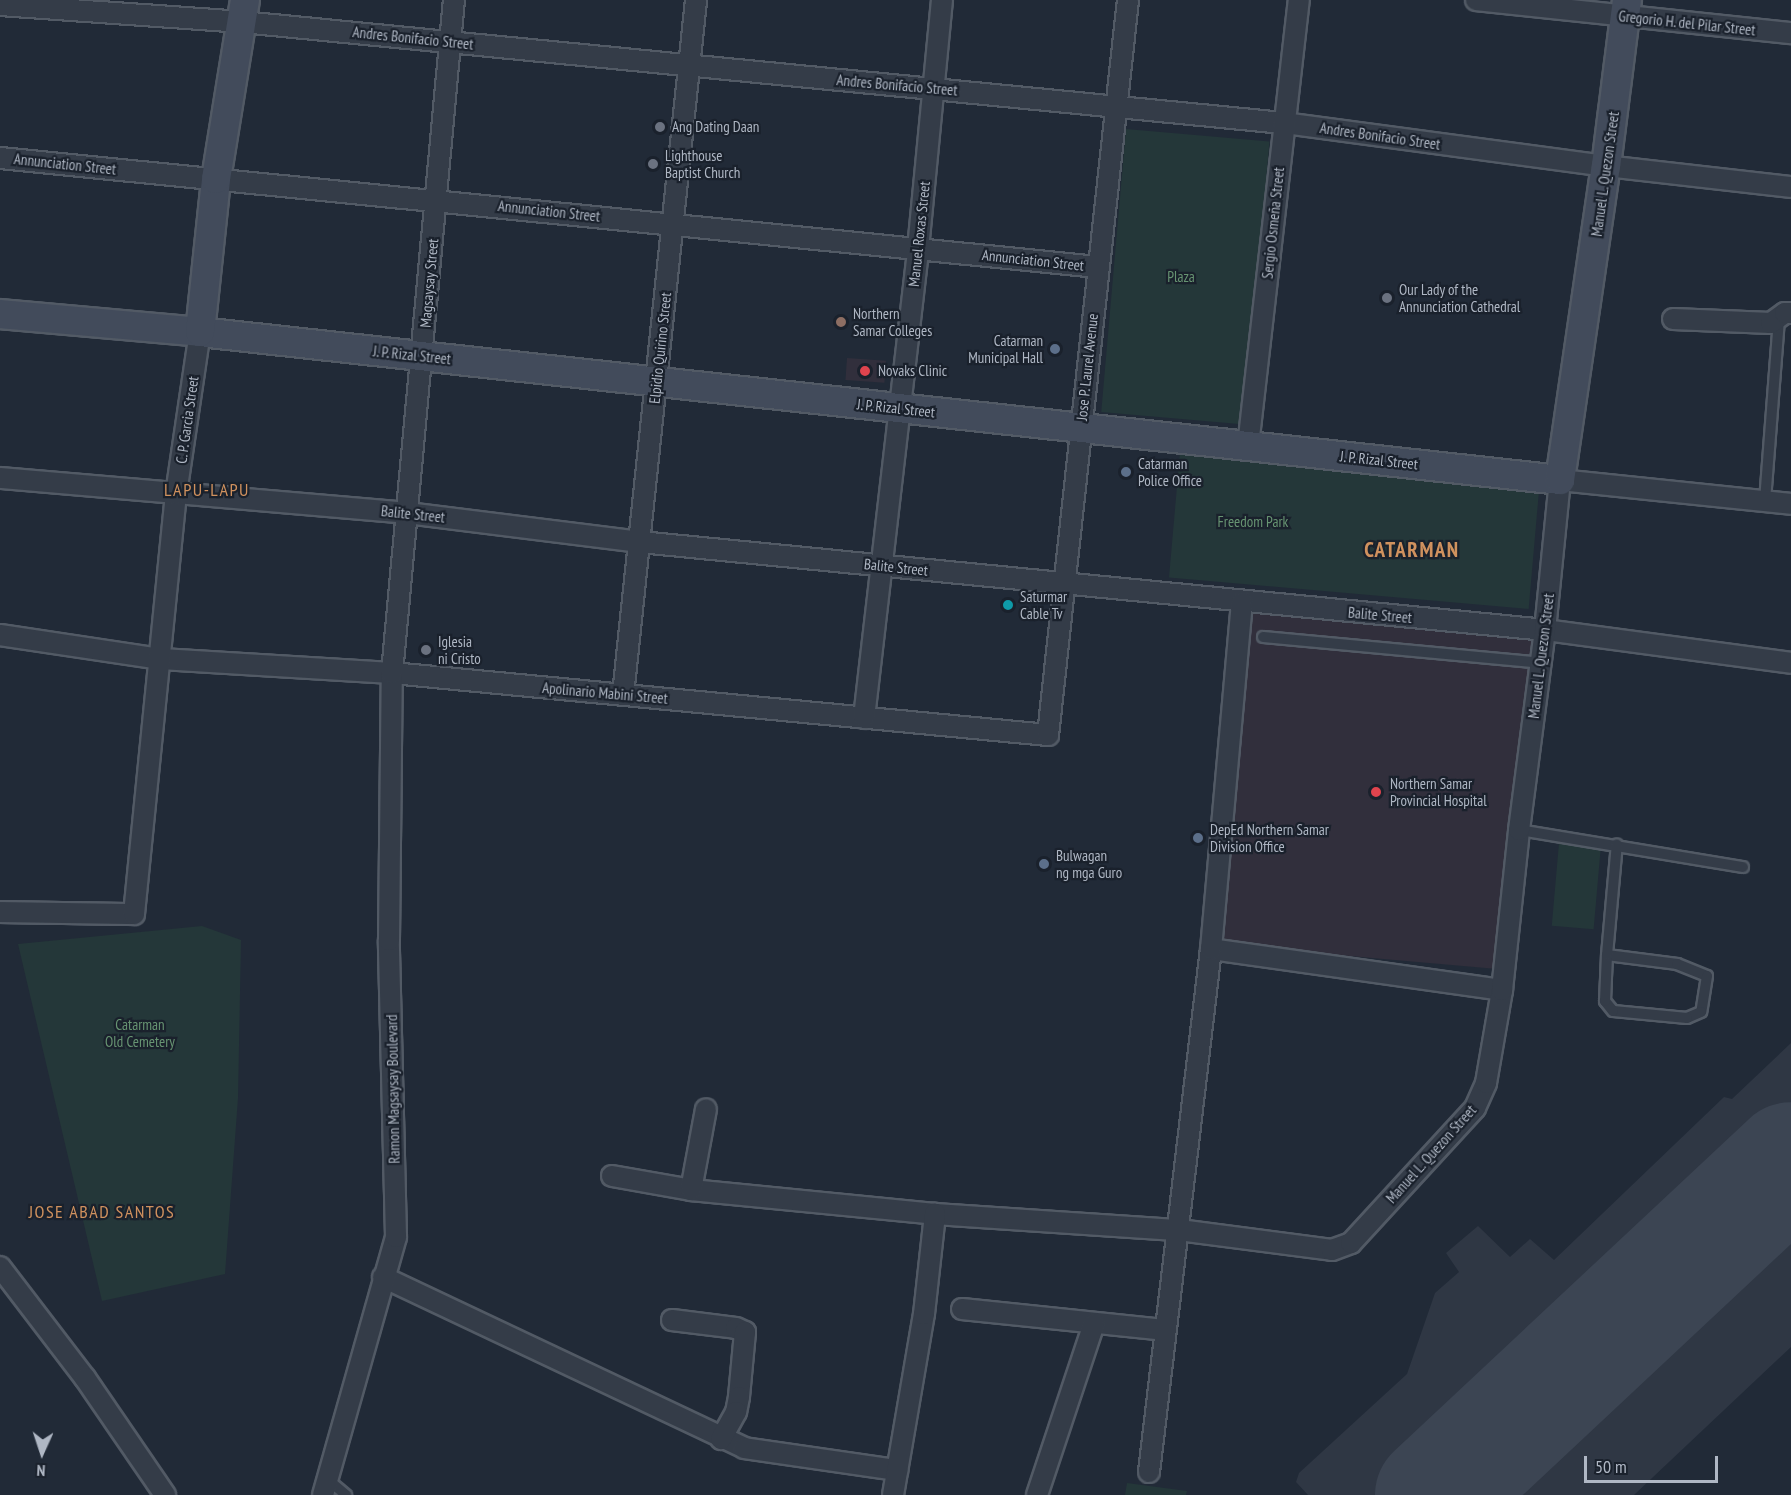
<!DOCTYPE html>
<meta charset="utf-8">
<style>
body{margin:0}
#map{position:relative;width:1791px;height:1495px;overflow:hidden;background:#212a37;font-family:"PT Sans Narrow",sans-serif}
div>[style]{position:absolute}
.medical>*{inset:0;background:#312f3c;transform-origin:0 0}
.airport>*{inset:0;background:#2f3744}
.green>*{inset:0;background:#243739;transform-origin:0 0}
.runway>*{height:120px;margin:-60px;padding:0 60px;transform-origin:60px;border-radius:60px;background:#3c4553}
.roads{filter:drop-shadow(2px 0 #525a65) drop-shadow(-2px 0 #525a65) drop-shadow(0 2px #525a65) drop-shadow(0 -2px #525a65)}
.lane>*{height:10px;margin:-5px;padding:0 5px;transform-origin:5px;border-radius:5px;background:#343c48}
.street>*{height:20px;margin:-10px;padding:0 10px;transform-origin:10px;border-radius:10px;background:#343c48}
.secondary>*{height:28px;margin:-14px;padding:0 14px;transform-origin:14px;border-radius:14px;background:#424b5b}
.dots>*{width:16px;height:16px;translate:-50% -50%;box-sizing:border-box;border:3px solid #1a212c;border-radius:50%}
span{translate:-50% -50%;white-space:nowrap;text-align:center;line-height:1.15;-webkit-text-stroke:4.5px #1a212c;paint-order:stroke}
.street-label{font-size:15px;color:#afb7c4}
.poi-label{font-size:15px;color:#afb7c4}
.left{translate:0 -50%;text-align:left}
.right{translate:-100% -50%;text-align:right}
.park-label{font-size:15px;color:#679472}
.quarter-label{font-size:18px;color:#d0915e;letter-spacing:1.5px}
.district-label{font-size:21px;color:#d0915e;font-weight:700;letter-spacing:1.5px}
.north{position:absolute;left:12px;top:1423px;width:60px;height:60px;-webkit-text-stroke:4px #1a212c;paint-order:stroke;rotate:183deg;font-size:16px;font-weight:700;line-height:24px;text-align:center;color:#afb7c4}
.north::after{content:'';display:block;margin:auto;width:21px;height:27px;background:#afb7c4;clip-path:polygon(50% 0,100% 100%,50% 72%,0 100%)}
.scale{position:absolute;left:1584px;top:1456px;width:134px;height:27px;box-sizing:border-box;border:3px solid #afb7c4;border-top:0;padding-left:8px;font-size:18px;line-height:21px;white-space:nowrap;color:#afb7c4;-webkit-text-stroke:4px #1a212c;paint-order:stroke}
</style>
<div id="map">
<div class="medical">
<div style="left:847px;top:358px;width:39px;height:22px;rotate:4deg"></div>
<div style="left:1250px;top:613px;width:283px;height:333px;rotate:5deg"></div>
</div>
<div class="airport">
<div style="clip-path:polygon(1791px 1043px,1791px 1347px,1634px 1495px,1308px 1495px,1296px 1482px,1299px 1473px,1407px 1374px,1435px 1293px,1459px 1272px,1446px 1253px,1478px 1226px,1510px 1257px,1530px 1239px,1554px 1260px,1724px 1097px,1732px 1099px)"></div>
</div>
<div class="green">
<div style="left:1126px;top:129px;width:144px;height:284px;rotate:5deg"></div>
<div style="left:1180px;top:452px;width:361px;height:126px;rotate:5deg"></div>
<div style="left:1559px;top:843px;width:42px;height:83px;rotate:5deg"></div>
<div style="clip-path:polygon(202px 926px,241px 940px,238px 1098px,225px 1274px,102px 1301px,18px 944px)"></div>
<div style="clip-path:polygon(1127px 1483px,1187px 1491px,1186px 1495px,1125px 1495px)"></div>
</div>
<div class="runway">
<div style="left:1435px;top:1495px;width:487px;rotate:-43.1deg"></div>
</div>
<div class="roads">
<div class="lane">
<div style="left:1765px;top:501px;width:183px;rotate:-85.6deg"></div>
<div style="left:1263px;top:637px;width:279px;rotate:5.3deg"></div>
<div style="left:1519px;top:830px;width:227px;rotate:9.4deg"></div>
<div style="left:1607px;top:955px;width:71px;rotate:7.3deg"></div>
<div style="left:1677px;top:964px;width:32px;rotate:22deg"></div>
<div style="left:1707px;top:976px;width:36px;rotate:99deg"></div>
<div style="left:1701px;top:1012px;width:15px;rotate:157deg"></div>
<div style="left:1687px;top:1018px;width:74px;rotate:-174.6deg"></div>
<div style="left:1613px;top:1011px;width:13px;rotate:-129deg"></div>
<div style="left:1605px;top:1001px;width:46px;rotate:-87.5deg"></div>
<div style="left:1607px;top:955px;width:111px;rotate:-84.9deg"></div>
<div style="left:327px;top:1479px;width:25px;rotate:40deg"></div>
</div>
<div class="street">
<div style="left:1476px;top:0;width:317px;rotate:6deg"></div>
<div style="left:0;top:5px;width:243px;rotate:4deg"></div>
<div style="left:242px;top:22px;width:1047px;rotate:5.54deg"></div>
<div style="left:1284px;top:123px;width:325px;rotate:7.6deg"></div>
<div style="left:1606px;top:166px;width:186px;rotate:6.5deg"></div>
<div style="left:0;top:158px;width:1103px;rotate:5.67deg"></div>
<div style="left:1673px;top:319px;width:98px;rotate:2.3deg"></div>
<div style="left:1771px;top:323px;width:17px;rotate:-36deg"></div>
<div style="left:1785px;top:313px;width:6px"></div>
<div style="left:1248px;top:446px;width:449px;rotate:-83.5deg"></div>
<div style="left:0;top:478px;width:409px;rotate:4.9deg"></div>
<div style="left:407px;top:513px;width:235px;rotate:7.1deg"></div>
<div style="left:640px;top:542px;width:909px;rotate:5.55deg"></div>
<div style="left:1545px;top:630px;width:248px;rotate:7.6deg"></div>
<div style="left:0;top:635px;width:163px;rotate:8.5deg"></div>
<div style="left:161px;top:659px;width:231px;rotate:3.5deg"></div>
<div style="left:392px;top:673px;width:659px;rotate:5.4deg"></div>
<div style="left:1048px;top:735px;width:739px;rotate:-83.79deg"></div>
<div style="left:623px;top:695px;width:699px;rotate:-84deg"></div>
<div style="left:864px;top:718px;width:472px;rotate:-83.4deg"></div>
<div style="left:918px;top:249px;width:250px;rotate:-84.5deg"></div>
<div style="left:0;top:912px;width:134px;rotate:0.9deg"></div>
<div style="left:134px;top:914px;width:422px;rotate:-84.3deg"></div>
<div style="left:176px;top:494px;width:164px;rotate:-81.6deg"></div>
<div style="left:1211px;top:949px;width:294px;rotate:8deg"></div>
<div style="left:612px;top:1176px;width:80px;rotate:10deg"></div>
<div style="left:691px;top:1190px;width:245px;rotate:5.6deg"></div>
<div style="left:935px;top:1214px;width:245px;rotate:3.8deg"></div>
<div style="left:1179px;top:1230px;width:154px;rotate:7.4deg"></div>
<div style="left:1332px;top:1250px;width:20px;rotate:-20deg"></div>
<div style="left:1351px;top:1243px;width:183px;rotate:-47.4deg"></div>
<div style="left:1475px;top:1108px;width:27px;rotate:-66deg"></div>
<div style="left:1486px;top:1083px;width:94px;rotate:-80.2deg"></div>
<div style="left:1502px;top:990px;width:161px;rotate:-83.9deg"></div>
<div style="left:1519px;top:830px;width:202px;rotate:-82.6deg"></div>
<div style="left:1545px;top:630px;width:151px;rotate:-84.3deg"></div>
<div style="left:1560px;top:480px;width:232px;rotate:5.9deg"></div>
<div style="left:691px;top:1190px;width:82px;rotate:-79.5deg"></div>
<div style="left:0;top:1267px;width:140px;rotate:52.6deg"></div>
<div style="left:85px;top:1378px;width:142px;rotate:55.6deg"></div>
<div style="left:383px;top:1277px;width:399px;rotate:25.3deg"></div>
<div style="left:744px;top:1448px;width:155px;rotate:8.2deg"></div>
<div style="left:962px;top:1309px;width:203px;rotate:5.9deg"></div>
<div style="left:672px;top:1320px;width:64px;rotate:7.1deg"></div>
<div style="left:736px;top:1328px;width:10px;rotate:24deg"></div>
<div style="left:745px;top:1332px;width:65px;rotate:95.3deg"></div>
<div style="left:739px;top:1397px;width:15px;rotate:101deg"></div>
<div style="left:736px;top:1412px;width:31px;rotate:119deg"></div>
<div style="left:1149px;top:1472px;width:527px;rotate:-83.24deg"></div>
<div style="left:1211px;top:949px;width:348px;rotate:-84.9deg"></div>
<div style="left:323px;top:1495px;width:268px;rotate:-74.2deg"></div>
<div style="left:396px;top:1237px;width:297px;rotate:-91.4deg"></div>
<div style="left:389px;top:940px;width:267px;rotate:-89.4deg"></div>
<div style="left:392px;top:673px;width:676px;rotate:-84.74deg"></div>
<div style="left:893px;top:1495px;width:184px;rotate:-80.3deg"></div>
<div style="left:924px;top:1314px;width:101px;rotate:-83.7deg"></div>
<div style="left:1037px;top:1495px;width:180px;rotate:-71.6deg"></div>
</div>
<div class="secondary">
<div style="left:0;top:314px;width:201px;rotate:5.1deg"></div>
<div style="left:200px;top:332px;width:1368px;rotate:6.21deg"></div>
<div style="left:1560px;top:480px;width:317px;rotate:-81.7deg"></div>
<div style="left:1606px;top:166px;width:167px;rotate:-82.8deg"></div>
<div style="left:200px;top:332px;width:154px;rotate:-84deg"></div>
<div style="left:216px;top:179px;width:181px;rotate:-80.8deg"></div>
</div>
</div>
<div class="dots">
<div style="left:660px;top:127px;background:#6b7280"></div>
<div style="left:653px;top:164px;background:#6b7280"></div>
<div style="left:1387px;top:298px;background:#6b7280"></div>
<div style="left:841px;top:322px;background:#8d6e63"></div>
<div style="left:1055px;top:349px;background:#5c6f8a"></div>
<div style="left:865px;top:371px;background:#e0444e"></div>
<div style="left:1126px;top:472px;background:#5c6f8a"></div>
<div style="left:1008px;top:605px;background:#0f9aa8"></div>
<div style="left:426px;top:650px;background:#6b7280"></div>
<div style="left:1376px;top:792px;background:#e0444e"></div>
<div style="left:1198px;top:838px;background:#5c6f8a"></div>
<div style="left:1044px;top:864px;background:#5c6f8a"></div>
</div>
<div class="street-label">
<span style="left:1687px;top:23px;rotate:6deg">Gregorio H. del Pilar Street</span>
<span style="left:413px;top:38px;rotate:6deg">Andres Bonifacio Street</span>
<span style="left:897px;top:85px;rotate:5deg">Andres Bonifacio Street</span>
<span style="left:1380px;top:136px;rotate:8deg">Andres Bonifacio Street</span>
<span style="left:65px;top:164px;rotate:6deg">Annunciation Street</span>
<span style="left:1605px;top:174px;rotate:-82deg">Manuel L. Quezon Street</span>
<span style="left:549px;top:211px;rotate:6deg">Annunciation Street</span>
<span style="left:1273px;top:223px;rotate:-84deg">Sergio Osmeña Street</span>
<span style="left:919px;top:234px;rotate:-84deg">Manuel Roxas Street</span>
<span style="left:1033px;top:260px;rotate:6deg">Annunciation Street</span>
<span style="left:429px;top:283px;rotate:-85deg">Magsaysay Street</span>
<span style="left:660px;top:348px;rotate:-84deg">Elpidio Quirino Street</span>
<span style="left:412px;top:355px;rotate:6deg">J. P. Rizal Street</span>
<span style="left:1087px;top:367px;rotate:-84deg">Jose P. Laurel Avenue</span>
<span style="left:896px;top:408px;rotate:6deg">J. P. Rizal Street</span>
<span style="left:187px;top:420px;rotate:-82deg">C. P. Garcia Street</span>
<span style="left:1379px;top:460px;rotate:6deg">J. P. Rizal Street</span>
<span style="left:413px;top:514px;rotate:6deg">Balite Street</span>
<span style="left:896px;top:567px;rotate:6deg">Balite Street</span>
<span style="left:1380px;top:615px;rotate:5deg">Balite Street</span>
<span style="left:1541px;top:656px;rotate:-83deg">Manuel L. Quezon Street</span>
<span style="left:605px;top:693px;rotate:5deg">Apolinario Mabini Street</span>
<span style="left:393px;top:1089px;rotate:-91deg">Ramon Magsaysay Boulevard</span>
<span style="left:1431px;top:1154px;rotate:-48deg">Manuel L. Quezon Street</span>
</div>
<div class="poi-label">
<span class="left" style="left:672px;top:127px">Ang Dating Daan</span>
<span class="left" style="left:665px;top:164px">Lighthouse<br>Baptist Church</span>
<span class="left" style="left:1399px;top:298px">Our Lady of the<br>Annunciation Cathedral</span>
<span class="left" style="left:853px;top:322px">Northern<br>Samar Colleges</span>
<span class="right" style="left:1043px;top:349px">Catarman<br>Municipal Hall</span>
<span class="left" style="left:878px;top:371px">Novaks Clinic</span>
<span class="left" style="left:1138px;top:472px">Catarman<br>Police Office</span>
<span class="left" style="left:1020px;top:605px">Saturmar<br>Cable Tv</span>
<span class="left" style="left:438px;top:650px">Iglesia<br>ni Cristo</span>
<span class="left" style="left:1390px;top:792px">Northern Samar<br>Provincial Hospital</span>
<span class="left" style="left:1210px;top:838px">DepEd Northern Samar<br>Division Office</span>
<span class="left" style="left:1056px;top:864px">Bulwagan<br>ng mga Guro</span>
</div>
<div class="park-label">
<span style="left:1181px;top:277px">Plaza</span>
<span style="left:1253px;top:522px">Freedom Park</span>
<span style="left:140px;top:1033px">Catarman<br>Old Cemetery</span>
</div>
<div class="quarter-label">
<span style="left:207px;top:490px">LAPU-LAPU</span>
<span style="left:102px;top:1212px">JOSE ABAD SANTOS</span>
</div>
<div class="district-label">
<span style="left:1412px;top:550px">CATARMAN</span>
</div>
<div class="north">N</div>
<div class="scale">50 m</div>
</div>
